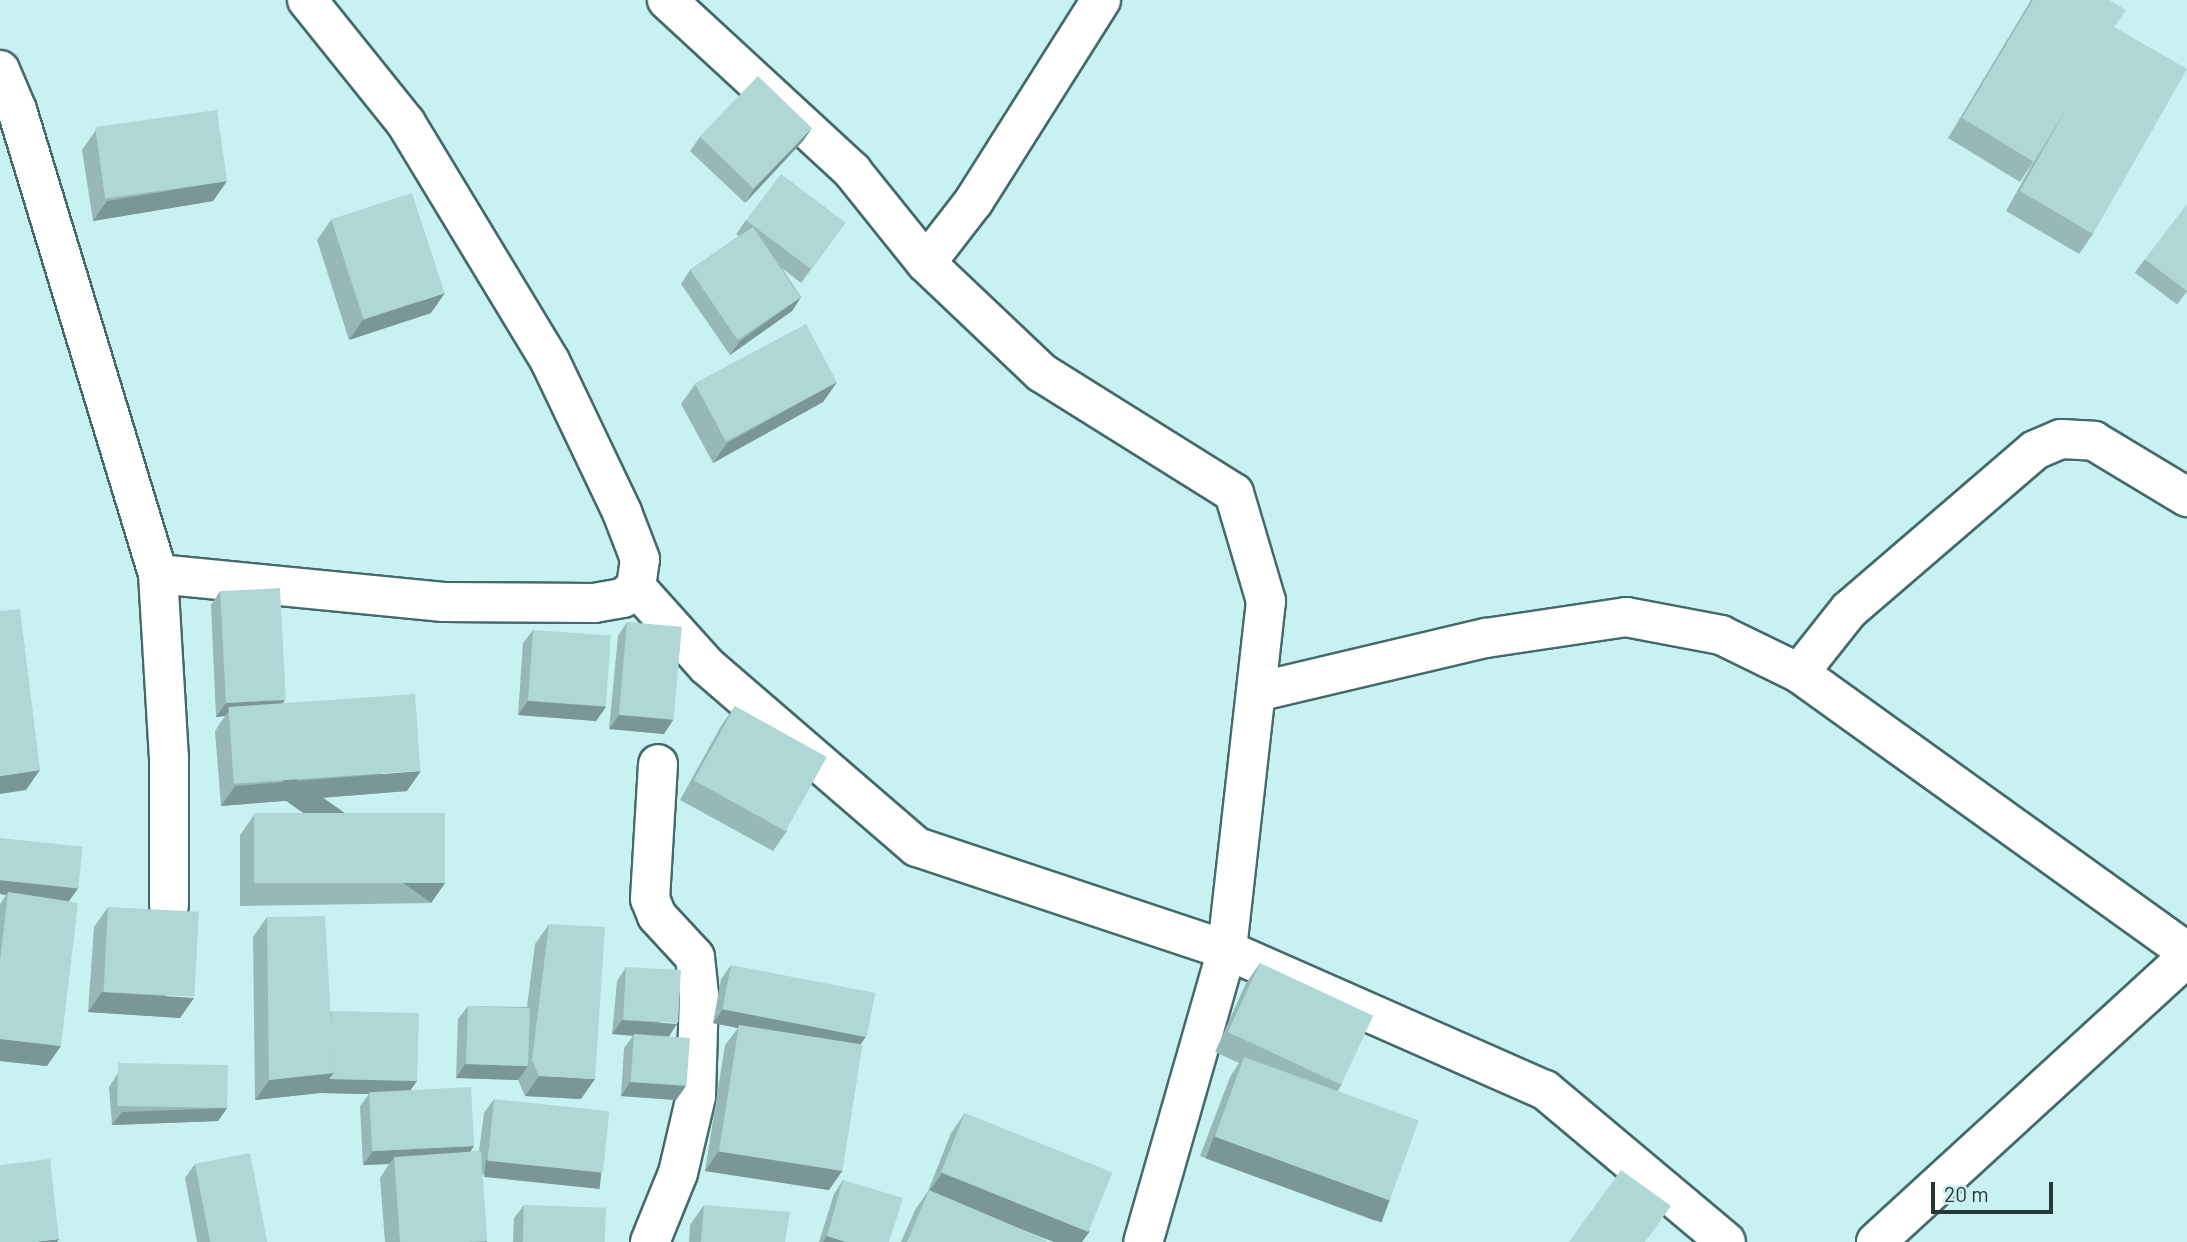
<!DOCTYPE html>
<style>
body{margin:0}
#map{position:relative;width:2187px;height:1242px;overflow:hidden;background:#c8f2f1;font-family:Barlow,sans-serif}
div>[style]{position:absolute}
.roads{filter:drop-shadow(2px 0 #446a6a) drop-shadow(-2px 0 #446a6a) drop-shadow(0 2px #446a6a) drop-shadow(0 -2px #446a6a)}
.minor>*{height:38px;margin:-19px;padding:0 19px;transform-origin:19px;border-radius:19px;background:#fff}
.wall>*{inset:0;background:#96b9b8;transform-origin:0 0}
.shaded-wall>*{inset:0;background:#7a9696;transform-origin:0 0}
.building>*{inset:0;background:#aed7d6;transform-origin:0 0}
span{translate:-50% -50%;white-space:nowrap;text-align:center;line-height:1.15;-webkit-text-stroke:6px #c8f2f1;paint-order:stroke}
.scale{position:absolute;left:1931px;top:1182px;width:122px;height:32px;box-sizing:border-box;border:4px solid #263737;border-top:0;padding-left:9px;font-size:21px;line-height:24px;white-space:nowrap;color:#263737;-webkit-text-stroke:5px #c8f2f1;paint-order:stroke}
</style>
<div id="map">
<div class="roads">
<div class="minor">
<div style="left:667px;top:0;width:252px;rotate:42.7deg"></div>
<div style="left:852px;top:171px;width:118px;rotate:51.2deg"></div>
<div style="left:1101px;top:0;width:238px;rotate:122.3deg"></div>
<div style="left:974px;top:201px;width:78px;rotate:127.7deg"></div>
<div style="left:926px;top:263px;width:160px;rotate:43.5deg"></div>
<div style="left:1042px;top:373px;width:226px;rotate:32deg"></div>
<div style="left:1234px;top:493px;width:113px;rotate:73.5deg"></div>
<div style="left:1266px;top:601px;width:351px;rotate:96.4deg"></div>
<div style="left:1227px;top:950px;width:304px;rotate:106deg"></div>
<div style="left:0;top:70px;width:43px;rotate:67deg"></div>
<div style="left:17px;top:110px;width:485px;rotate:73.1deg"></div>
<div style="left:158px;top:574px;width:183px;rotate:86.6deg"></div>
<div style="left:169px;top:757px;width:148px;rotate:90deg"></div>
<div style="left:158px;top:574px;width:287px;rotate:5.6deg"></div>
<div style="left:444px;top:602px;width:150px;rotate:0.4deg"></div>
<div style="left:594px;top:603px;width:29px;rotate:-10deg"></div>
<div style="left:623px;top:598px;width:17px;rotate:-40deg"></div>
<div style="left:636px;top:587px;width:28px;rotate:-82deg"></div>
<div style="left:640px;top:559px;width:50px;rotate:-111deg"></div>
<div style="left:622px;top:512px;width:167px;rotate:-115.5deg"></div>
<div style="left:550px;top:361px;width:278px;rotate:-121.2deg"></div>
<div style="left:406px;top:123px;width:158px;rotate:-128.8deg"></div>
<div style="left:636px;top:587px;width:106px;rotate:48.1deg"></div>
<div style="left:707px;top:666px;width:277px;rotate:40.8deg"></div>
<div style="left:917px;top:847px;width:327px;rotate:18.4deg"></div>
<div style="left:1227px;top:950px;width:347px;rotate:23.8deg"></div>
<div style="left:1545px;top:1090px;width:236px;rotate:40deg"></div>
<div style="left:1799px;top:673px;width:80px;rotate:-51.6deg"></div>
<div style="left:1849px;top:610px;width:245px;rotate:-40.7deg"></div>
<div style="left:2035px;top:450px;width:28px;rotate:-23deg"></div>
<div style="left:2061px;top:439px;width:33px;rotate:3deg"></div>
<div style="left:2094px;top:441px;width:109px;rotate:31.1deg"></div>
<div style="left:1257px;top:692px;width:235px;rotate:-13.3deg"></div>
<div style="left:1486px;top:638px;width:142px;rotate:-8.5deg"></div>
<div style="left:1626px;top:617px;width:97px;rotate:10.7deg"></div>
<div style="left:1721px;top:635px;width:87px;rotate:26deg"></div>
<div style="left:1799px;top:673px;width:478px;rotate:35.7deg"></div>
<div style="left:650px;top:1242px;width:74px;rotate:-67.9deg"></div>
<div style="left:678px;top:1173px;width:79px;rotate:-76.8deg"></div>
<div style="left:696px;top:1096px;width:101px;rotate:-88.3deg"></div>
<div style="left:699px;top:995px;width:38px;rotate:-96deg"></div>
<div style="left:695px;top:957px;width:56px;rotate:-132.8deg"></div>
<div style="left:657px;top:916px;width:18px;rotate:-112deg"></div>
<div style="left:650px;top:899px;width:135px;rotate:-86.6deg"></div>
<div style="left:1876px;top:1242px;width:422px;rotate:-42.5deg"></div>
</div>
</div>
<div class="wall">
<div style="clip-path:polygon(2031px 0,2109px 0,2114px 27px,2093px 234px,2079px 254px,2006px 211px,2035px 159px,2020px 182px,1948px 138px)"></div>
<div style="clip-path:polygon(812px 128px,803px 141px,745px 203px,690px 151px,700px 137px)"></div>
<div style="clip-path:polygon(96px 130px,227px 181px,213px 201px,93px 221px,82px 150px)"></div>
<div style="clip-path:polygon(331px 220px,431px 313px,349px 340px,317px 240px)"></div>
<div style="clip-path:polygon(746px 220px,835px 237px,801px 283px,782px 268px,801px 297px,792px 311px,730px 355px,681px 284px,690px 270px,739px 236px,736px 234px)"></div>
<div style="left:2145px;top:259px;width:53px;height:17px;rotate:37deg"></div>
<div style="clip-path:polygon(837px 382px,823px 402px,713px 463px,681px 404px,695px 384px)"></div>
<div style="clip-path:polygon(220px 591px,281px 706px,407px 791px,221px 806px,215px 731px,225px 716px,216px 717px,211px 605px)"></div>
<div style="clip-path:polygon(627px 622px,673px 720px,664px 734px,609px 729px,618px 636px)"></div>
<div style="clip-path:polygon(533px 630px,606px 707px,596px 721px,518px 715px,523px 643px)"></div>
<div style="clip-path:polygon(735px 706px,787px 831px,773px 851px,680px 800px,721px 726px)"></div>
<div style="clip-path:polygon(254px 815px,445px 883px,431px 903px,240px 906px,240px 835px)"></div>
<div style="clip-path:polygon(0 838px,79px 887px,69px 901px,47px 1066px,0 1061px,0 904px,6px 895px,0 894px)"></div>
<div style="clip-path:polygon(108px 907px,180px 1018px,88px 1012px,94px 927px)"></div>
<div style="clip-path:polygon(267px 917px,330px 1013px,332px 1011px,417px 1081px,410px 1090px,474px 1146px,470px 1152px,479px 1151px,484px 1113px,494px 1099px,601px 1173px,592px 1187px,482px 1175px,487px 1242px,385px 1242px,380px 1178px,389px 1164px,363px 1165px,360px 1106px,369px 1094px,320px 1093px,255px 1100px,253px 937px)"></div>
<div style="clip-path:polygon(549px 924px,581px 1099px,525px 1096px,518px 1080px,456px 1078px,458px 1019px,468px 1006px,527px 1007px,535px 944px)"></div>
<div style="clip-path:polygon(1260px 963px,1342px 1084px,1337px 1092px,1389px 1201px,1375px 1221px,1200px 1156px,1230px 1077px,1239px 1063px,1215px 1052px,1246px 983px)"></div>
<div style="clip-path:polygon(731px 965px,867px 1035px,861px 1044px,829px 1190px,705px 1171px,725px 1045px,738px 1028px,713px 1023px,721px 979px)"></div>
<div style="clip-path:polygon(626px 967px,668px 1037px,686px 1086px,676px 1100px,621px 1096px,624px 1048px,633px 1036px,612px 1034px,617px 981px)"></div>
<div style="clip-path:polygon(118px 1073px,227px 1108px,218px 1121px,112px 1125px,109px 1087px)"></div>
<div style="clip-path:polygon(965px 1113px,1026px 1231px,1046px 1242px,901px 1242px,915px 1210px,928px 1191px,951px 1133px)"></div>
<div style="clip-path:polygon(195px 1164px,267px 1242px,197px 1242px,185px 1178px)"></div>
<div style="clip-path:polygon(843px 1180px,889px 1242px,819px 1242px,834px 1194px)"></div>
<div style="clip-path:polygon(524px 1205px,604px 1242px,513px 1242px,514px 1218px)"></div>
<div style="clip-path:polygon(704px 1205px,785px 1242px,689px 1242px,690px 1225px)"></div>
</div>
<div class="shaded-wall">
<div style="clip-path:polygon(812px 128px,803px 141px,745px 203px,754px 189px)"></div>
<div style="clip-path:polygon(227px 181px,213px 201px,93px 221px,107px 201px)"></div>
<div style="clip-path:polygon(445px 293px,431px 313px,349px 340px,363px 320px)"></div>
<div style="clip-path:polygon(801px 297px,792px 311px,730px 355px,740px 341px)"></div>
<div style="clip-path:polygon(837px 382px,823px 402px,713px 463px,727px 443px)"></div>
<div style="clip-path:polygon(285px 700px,275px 714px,229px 711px,225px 716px,216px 717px,226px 703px)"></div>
<div style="clip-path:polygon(528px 701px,606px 707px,596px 721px,518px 715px)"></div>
<div style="clip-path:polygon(619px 715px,673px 720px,664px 734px,609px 729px)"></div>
<div style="clip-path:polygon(40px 770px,26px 790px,0 794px,0 776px)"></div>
<div style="clip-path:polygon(421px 771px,407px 791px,221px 806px,235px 786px)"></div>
<div style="clip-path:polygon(0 880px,79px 887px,69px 901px,8px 892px,6px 895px,0 894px)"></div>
<div style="left:445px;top:883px;width:24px;height:191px;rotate:125deg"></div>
<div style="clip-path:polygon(102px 992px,194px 998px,180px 1018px,88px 1012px)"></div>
<div style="clip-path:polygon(723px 1009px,867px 1035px,857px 1049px,739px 1025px,738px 1028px,713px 1023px)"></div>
<div style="clip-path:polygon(622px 1020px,677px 1024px,668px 1038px,612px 1034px)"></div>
<div style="clip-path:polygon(0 1039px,61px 1046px,47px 1066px,0 1061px)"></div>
<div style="clip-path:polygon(465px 1064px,528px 1066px,518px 1080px,456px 1078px)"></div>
<div style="clip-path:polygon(334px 1073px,320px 1093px,255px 1100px,269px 1080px)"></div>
<div style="clip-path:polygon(539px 1076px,595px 1079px,581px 1099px,525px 1096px)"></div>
<div style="clip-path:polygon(329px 1079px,417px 1081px,407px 1095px,320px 1093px)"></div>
<div style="clip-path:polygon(630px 1082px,686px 1086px,676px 1100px,621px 1096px)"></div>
<div style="clip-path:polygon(227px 1108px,218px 1121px,112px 1125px,122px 1112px)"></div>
<div style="left:1214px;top:1136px;width:187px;height:24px;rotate:20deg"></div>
<div style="clip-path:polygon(474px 1146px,465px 1160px,394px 1158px,389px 1164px,363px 1165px,373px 1151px)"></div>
<div style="clip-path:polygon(719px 1151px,843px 1170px,829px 1190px,705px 1171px)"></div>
<div style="left:486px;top:1160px;width:116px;height:17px;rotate:6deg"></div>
<div style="clip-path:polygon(942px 1173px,1090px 1231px,1082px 1242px,1054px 1242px,928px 1193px)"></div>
<div style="clip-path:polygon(827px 1236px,846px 1242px,823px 1242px)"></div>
<div style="clip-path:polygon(59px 1239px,57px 1242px,34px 1242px)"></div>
</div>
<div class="building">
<div style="clip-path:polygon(2033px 0,2109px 0,2126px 10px,2114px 27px,2187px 69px,2093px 234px,2020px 191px,2068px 106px,2034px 162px,1962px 118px)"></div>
<div style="left:758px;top:76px;width:75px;height:84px;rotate:44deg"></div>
<div style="left:217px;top:110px;width:72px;height:123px;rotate:82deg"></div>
<div style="left:781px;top:174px;width:81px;height:58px;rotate:37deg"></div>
<div style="left:412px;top:193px;width:105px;height:85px;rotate:72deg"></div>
<div style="clip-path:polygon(2187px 204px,2187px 291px,2145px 259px)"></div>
<div style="left:753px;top:227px;width:85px;height:76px;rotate:56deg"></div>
<div style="left:806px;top:324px;width:66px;height:126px;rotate:62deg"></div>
<div style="left:280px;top:588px;width:112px;height:60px;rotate:87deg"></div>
<div style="clip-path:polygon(20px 609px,40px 770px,0 776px,0 611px)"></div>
<div style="left:627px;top:622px;width:55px;height:93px;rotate:5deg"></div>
<div style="left:533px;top:630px;width:78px;height:71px;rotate:4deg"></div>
<div style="left:415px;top:694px;width:77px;height:187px;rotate:86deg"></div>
<div style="left:735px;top:706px;width:105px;height:85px;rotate:29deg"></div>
<div style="left:445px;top:813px;width:70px;height:191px;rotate:90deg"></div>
<div style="left:0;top:838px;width:83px;height:42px;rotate:6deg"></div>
<div style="clip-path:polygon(8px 892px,78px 903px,61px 1046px,0 1039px,0 961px)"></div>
<div style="left:108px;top:907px;width:91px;height:85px;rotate:3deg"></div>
<div style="clip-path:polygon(325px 916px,334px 1073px,269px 1080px,267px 917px)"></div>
<div style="clip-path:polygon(549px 924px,605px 927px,595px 1079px,539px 1076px,532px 1060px)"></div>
<div style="left:1260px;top:963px;width:125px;height:76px;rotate:25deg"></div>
<div style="left:731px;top:965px;width:147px;height:45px;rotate:11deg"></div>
<div style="left:626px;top:967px;width:55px;height:53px;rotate:3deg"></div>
<div style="left:468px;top:1006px;width:62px;height:58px;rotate:2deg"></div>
<div style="clip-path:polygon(332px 1011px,419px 1013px,417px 1081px,329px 1079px,334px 1073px,331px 1029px)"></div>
<div style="left:739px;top:1025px;width:125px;height:128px;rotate:9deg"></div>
<div style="left:634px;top:1034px;width:56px;height:48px;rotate:4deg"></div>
<div style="left:1244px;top:1057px;width:186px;height:85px;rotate:20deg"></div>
<div style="left:228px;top:1065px;width:43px;height:110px;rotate:91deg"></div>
<div style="left:471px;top:1087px;width:59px;height:102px;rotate:87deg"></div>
<div style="left:494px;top:1099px;width:116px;height:62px;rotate:6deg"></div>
<div style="left:965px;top:1113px;width:159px;height:64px;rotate:22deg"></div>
<div style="left:481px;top:1151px;width:90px;height:87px;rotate:86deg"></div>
<div style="left:250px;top:1153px;width:91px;height:56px;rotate:79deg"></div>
<div style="clip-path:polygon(50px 1159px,59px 1239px,34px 1242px,0 1242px,0 1165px)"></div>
<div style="clip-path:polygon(1621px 1170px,1671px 1206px,1645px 1242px,1569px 1242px)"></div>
<div style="clip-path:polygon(843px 1180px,903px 1198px,889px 1242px,846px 1242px,827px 1236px)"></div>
<div style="clip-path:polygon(929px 1190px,1047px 1240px,1046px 1242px,907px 1242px)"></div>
<div style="left:524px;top:1205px;width:82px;height:37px;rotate:2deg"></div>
<div style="clip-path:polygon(704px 1205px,790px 1212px,785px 1242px,701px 1242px)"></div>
</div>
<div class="scale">20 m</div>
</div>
